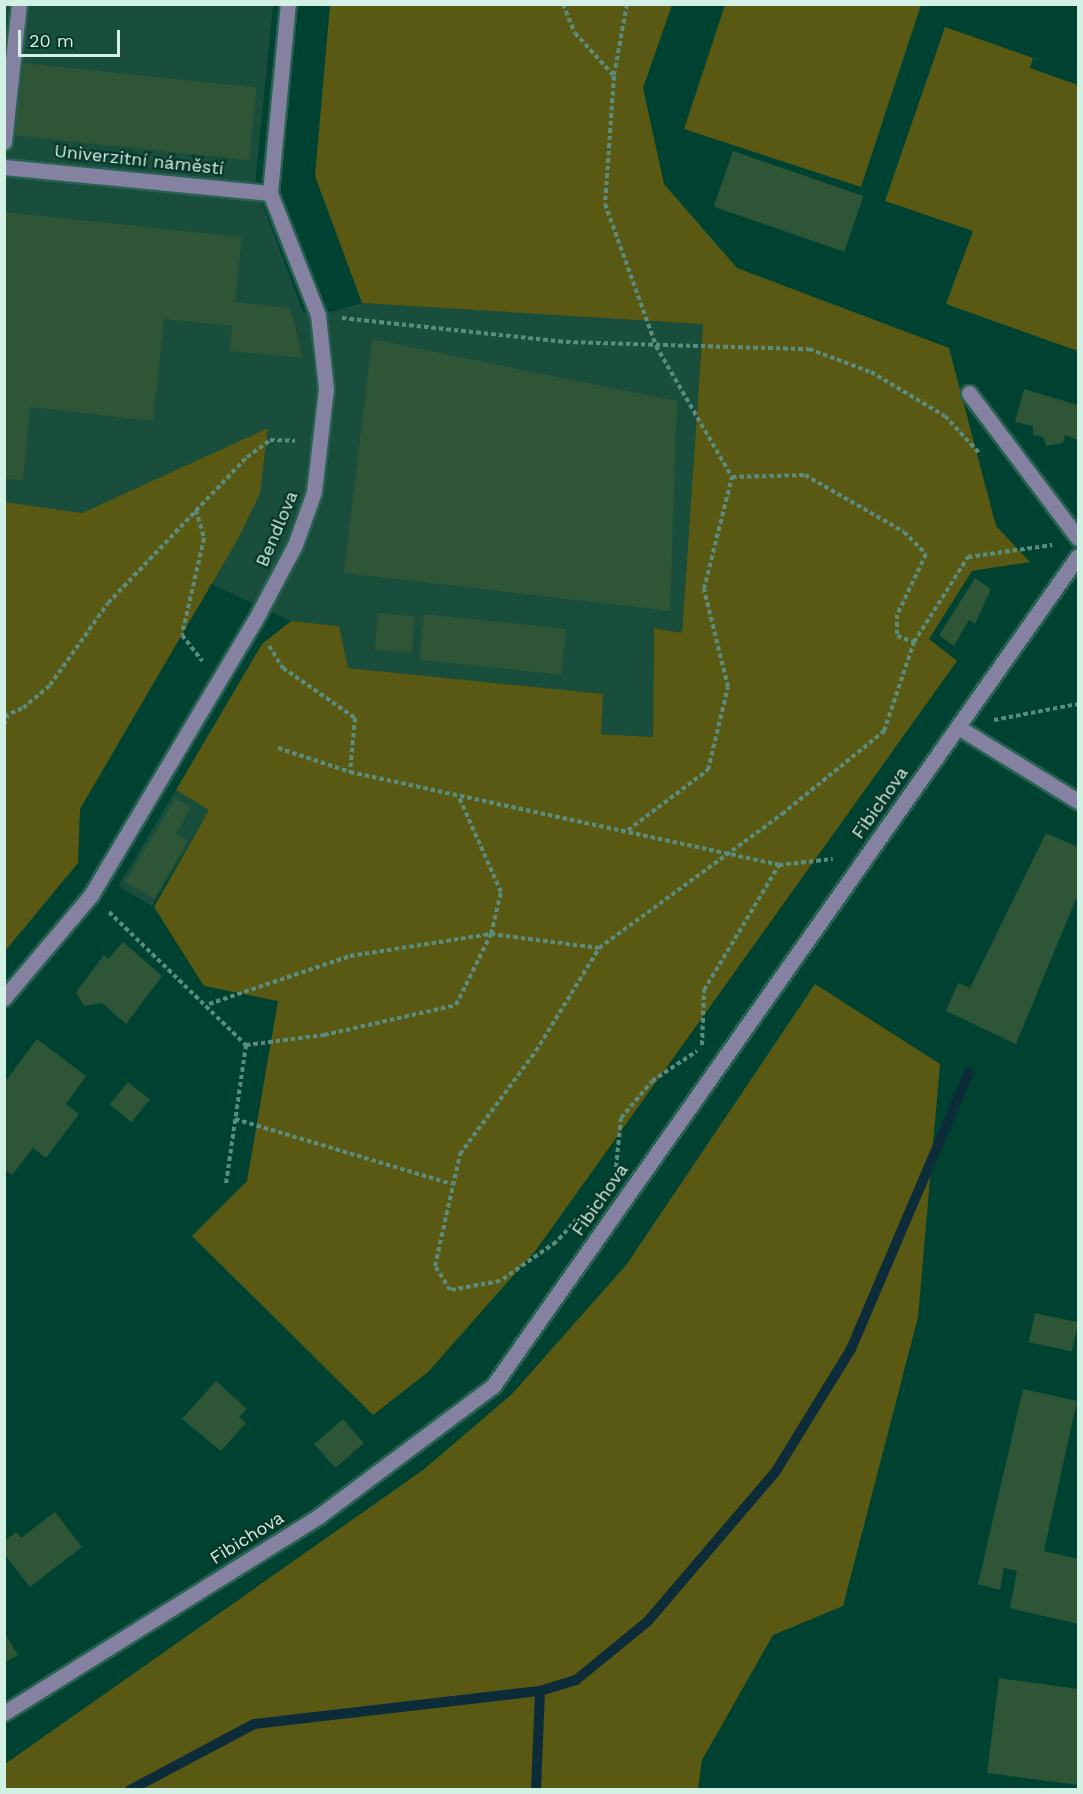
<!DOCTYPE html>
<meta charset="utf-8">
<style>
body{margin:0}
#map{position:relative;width:1083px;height:1794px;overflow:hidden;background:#004231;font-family:"Work Sans",sans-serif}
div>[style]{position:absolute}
.built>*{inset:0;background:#194e3d;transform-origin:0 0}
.green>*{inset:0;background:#5a5913}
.stream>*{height:10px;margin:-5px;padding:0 5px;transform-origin:5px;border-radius:5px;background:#0d2c39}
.building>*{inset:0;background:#2e5535;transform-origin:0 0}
.path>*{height:4px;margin-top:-2px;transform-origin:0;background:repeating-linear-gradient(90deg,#5b8d7f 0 4.5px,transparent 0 7.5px)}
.roads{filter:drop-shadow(2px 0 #266151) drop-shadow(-2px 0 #266151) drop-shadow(0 2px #266151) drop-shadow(0 -2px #266151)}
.minor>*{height:15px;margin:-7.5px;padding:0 7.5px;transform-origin:7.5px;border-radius:7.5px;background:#8481a1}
span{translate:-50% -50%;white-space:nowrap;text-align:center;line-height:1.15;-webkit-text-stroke:4.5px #073628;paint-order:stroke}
.street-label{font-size:18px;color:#d3f0e4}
.frame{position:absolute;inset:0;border:6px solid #d3f0e4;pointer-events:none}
.scale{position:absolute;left:18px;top:30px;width:102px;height:27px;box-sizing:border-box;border:3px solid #d3f0e4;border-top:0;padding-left:8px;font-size:18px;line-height:21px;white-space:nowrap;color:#d3f0e4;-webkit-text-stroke:4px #073628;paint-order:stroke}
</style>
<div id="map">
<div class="built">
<div style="clip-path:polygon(5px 5px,273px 5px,255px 184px,303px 312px,331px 312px,362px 303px,703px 323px,682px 633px,654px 628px,653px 737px,600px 734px,603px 694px,348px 668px,339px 626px,291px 621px,209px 583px,260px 493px,268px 428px,82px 513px,5px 502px)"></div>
<div style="left:176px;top:790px;width:39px;height:112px;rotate:31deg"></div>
</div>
<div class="green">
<div style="clip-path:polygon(330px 5px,672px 5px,643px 88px,664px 184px,737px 268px,949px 348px,996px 526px,1030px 562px,972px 571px,929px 639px,957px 661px,536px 1250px,428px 1372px,373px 1415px,192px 1236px,247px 1181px,278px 1001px,204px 986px,154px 907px,209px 810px,176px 790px,262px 644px,291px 621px,339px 626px,348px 668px,603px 694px,601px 734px,653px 737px,654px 628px,682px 633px,703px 324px,362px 303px,315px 176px)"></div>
<div style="clip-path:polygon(725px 5px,921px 5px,861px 187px,684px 129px)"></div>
<div style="clip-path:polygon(945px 27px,1033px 58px,1030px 68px,1078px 85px,1078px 351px,946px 304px,973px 231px,885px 201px)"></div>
<div style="clip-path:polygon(268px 428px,260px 493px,239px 537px,80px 809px,78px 863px,5px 951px,5px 502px,82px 513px)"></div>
<div style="clip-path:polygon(815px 984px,940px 1064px,918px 1317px,843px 1606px,773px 1635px,702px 1760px,698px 1789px,5px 1789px,5px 1764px,423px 1470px,512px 1394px,627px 1264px)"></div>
</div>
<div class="stream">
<div style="left:130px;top:1790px;width:140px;rotate:-28deg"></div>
<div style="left:254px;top:1724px;width:288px;rotate:-6.6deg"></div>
<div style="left:536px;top:1790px;width:99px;rotate:-87.7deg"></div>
<div style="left:540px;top:1691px;width:38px;rotate:-17deg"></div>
<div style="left:576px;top:1680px;width:93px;rotate:-39.3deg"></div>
<div style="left:648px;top:1621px;width:197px;rotate:-49.5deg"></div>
<div style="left:776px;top:1471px;width:143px;rotate:-58.4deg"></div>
<div style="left:851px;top:1349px;width:301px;rotate:-66.9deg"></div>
</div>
<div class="building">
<div style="left:23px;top:63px;width:235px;height:73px;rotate:6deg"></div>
<div style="left:733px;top:151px;width:138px;height:59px;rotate:19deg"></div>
<div style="clip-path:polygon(4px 212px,242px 237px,235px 302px,290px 308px,303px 358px,230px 351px,232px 326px,164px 319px,153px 421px,30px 407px,23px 480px,4px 479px)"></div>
<div style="clip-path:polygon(372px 339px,677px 401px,670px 611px,344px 573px)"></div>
<div style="clip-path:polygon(1024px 389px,1078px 405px,1078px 440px,1065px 435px,1063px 443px,1046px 446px,1043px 437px,1033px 435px,1033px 426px,1015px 422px)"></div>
<div style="clip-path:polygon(975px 578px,991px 589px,975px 624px,969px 620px,954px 646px,939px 635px)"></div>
<div style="left:378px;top:613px;width:37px;height:37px;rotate:5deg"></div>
<div style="left:424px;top:614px;width:143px;height:46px;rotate:6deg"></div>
<div style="clip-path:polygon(175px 799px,191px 807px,176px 834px,188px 841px,154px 899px,125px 882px)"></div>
<div style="clip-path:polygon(1046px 833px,1078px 847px,1078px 894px,1016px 1044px,946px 1011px,958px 983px,970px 988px)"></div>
<div style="clip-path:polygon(123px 942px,162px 976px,126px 1024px,102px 1003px,84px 1006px,76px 992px,104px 955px,108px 959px)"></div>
<div style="clip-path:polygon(37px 1039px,86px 1076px,66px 1104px,79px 1114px,46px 1158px,33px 1148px,12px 1175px,4px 1169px,4px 1083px)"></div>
<div style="left:128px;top:1082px;width:28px;height:29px;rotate:39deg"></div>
<div style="left:1035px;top:1313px;width:44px;height:30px;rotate:12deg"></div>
<div style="clip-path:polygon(216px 1381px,247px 1409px,239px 1417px,246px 1423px,221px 1451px,182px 1419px)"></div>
<div style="clip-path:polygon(1023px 1389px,1077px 1401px,1044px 1551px,1078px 1559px,1078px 1624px,1010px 1608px,1017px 1571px,1004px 1568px,1000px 1590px,978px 1584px)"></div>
<div style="left:343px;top:1419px;width:32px;height:38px;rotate:49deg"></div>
<div style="clip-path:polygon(55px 1512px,82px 1547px,30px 1587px,4px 1554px,4px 1541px,16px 1532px,21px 1538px)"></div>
<div style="clip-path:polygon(4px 1632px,18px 1655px,4px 1663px)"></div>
<div style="clip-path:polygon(999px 1678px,1078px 1689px,1078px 1785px,987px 1773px)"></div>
</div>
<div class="path">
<div style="left:563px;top:4px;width:31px;rotate:68deg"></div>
<div style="left:575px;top:33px;width:58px;rotate:47.8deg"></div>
<div style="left:614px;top:76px;width:128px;rotate:94deg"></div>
<div style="left:605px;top:204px;width:151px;rotate:70.2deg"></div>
<div style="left:656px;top:346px;width:151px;rotate:59.9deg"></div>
<div style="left:732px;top:477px;width:73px;rotate:-1.6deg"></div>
<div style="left:805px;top:475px;width:114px;rotate:29.9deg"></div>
<div style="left:904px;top:532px;width:31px;rotate:45deg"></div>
<div style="left:926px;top:554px;width:68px;rotate:115.4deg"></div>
<div style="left:897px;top:615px;width:21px;rotate:90deg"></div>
<div style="left:897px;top:636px;width:18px;rotate:19deg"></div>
<div style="left:614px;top:75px;width:72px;rotate:-79.6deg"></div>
<div style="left:342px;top:318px;width:225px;rotate:6.1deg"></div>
<div style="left:566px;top:342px;width:243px;rotate:1.7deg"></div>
<div style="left:809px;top:349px;width:66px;rotate:20.4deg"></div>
<div style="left:871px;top:372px;width:86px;rotate:30.7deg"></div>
<div style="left:945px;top:416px;width:53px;rotate:47.3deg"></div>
<div style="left:196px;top:510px;width:29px;rotate:74deg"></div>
<div style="left:204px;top:538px;width:99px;rotate:102.8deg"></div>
<div style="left:182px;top:635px;width:33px;rotate:52deg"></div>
<div style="left:269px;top:646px;width:26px;rotate:58deg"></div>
<div style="left:283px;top:668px;width:88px;rotate:34.8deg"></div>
<div style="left:355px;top:718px;width:54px;rotate:95.3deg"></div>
<div style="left:4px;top:716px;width:21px;rotate:-23deg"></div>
<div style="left:23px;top:708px;width:35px;rotate:-40deg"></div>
<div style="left:50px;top:685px;width:100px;rotate:-54.7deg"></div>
<div style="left:108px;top:603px;width:202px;rotate:-46.4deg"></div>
<div style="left:247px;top:457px;width:29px;rotate:-36deg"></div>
<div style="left:270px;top:440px;width:25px;rotate:2deg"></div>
<div style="left:994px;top:720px;width:86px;rotate:-10.8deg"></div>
<div style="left:4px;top:725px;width:10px;rotate:-66deg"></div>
<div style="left:278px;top:748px;width:76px;rotate:18.4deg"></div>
<div style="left:350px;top:772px;width:439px;rotate:12.2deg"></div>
<div style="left:779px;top:865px;width:54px;rotate:-6.3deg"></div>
<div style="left:628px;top:830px;width:100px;rotate:-36.9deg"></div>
<div style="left:708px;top:770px;width:85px;rotate:-76.5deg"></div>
<div style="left:728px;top:687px;width:101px;rotate:-103.8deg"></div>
<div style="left:704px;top:589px;width:115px;rotate:-76deg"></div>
<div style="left:109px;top:912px;width:191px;rotate:44.2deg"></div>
<div style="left:246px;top:1045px;width:140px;rotate:98.2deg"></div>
<div style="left:209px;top:1004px;width:149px;rotate:-18.8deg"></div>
<div style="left:350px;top:956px;width:143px;rotate:-8.9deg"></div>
<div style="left:491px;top:934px;width:109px;rotate:7.4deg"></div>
<div style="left:246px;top:1045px;width:79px;rotate:-7.3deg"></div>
<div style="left:324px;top:1035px;width:135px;rotate:-12.8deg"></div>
<div style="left:456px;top:1005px;width:79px;rotate:-63.8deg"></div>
<div style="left:491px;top:934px;width:43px;rotate:-76.6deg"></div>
<div style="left:501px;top:892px;width:104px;rotate:-113.9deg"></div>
<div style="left:702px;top:1045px;width:55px;rotate:-87.9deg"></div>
<div style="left:704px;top:990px;width:146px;rotate:-59deg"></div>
<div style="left:235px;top:1119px;width:226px;rotate:16.7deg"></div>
<div style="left:616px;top:1167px;width:49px;rotate:-84.2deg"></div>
<div style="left:621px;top:1118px;width:48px;rotate:-50deg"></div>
<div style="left:652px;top:1081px;width:54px;rotate:-33.7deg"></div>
<div style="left:577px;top:1219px;width:31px;rotate:132deg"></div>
<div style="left:556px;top:1242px;width:68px;rotate:145.1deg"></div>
<div style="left:500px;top:1281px;width:51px;rotate:169.8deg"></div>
<div style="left:450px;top:1290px;width:28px;rotate:-122deg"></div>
<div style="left:435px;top:1266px;width:115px;rotate:-77.4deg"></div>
<div style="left:460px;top:1154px;width:128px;rotate:-53.6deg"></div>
<div style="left:536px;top:1051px;width:121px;rotate:-58.5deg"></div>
<div style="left:599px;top:948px;width:227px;rotate:-36.2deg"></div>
<div style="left:782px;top:814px;width:132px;rotate:-39.1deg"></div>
<div style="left:884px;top:731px;width:94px;rotate:-71.4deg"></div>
<div style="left:914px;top:642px;width:101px;rotate:-57.6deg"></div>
<div style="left:968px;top:557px;width:85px;rotate:-8.1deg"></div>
</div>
<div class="roads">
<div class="minor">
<div style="left:4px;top:142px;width:139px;rotate:-83.8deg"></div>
<div style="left:4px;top:167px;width:267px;rotate:5.6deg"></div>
<div style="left:969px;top:393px;width:181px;rotate:53.1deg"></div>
<div style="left:958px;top:727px;width:141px;rotate:31.7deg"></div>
<div style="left:4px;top:998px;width:135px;rotate:-49.8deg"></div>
<div style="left:91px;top:895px;width:318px;rotate:-59.2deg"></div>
<div style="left:254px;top:622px;width:87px;rotate:-62deg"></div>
<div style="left:295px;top:545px;width:56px;rotate:-70.3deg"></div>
<div style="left:314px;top:492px;width:104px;rotate:-83.4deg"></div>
<div style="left:326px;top:389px;width:74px;rotate:-96.2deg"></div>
<div style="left:318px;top:315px;width:131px;rotate:-111.5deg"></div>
<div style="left:270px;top:193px;width:190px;rotate:-84.6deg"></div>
<div style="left:4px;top:1713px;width:372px;rotate:-32deg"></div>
<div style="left:319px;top:1516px;width:217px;rotate:-36.8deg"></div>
<div style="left:493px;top:1386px;width:1015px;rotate:-54.82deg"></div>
</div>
</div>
<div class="street-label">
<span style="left:139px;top:160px;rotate:6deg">Univerzitní náměstí</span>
<span style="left:277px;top:529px;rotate:-67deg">Bendlova</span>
<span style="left:880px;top:803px;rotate:-55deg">Fibichova</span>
<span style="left:600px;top:1200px;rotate:-55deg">Fibichova</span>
<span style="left:247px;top:1538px;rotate:-32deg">Fibichova</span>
</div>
<div class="frame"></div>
<div class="scale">20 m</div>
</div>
